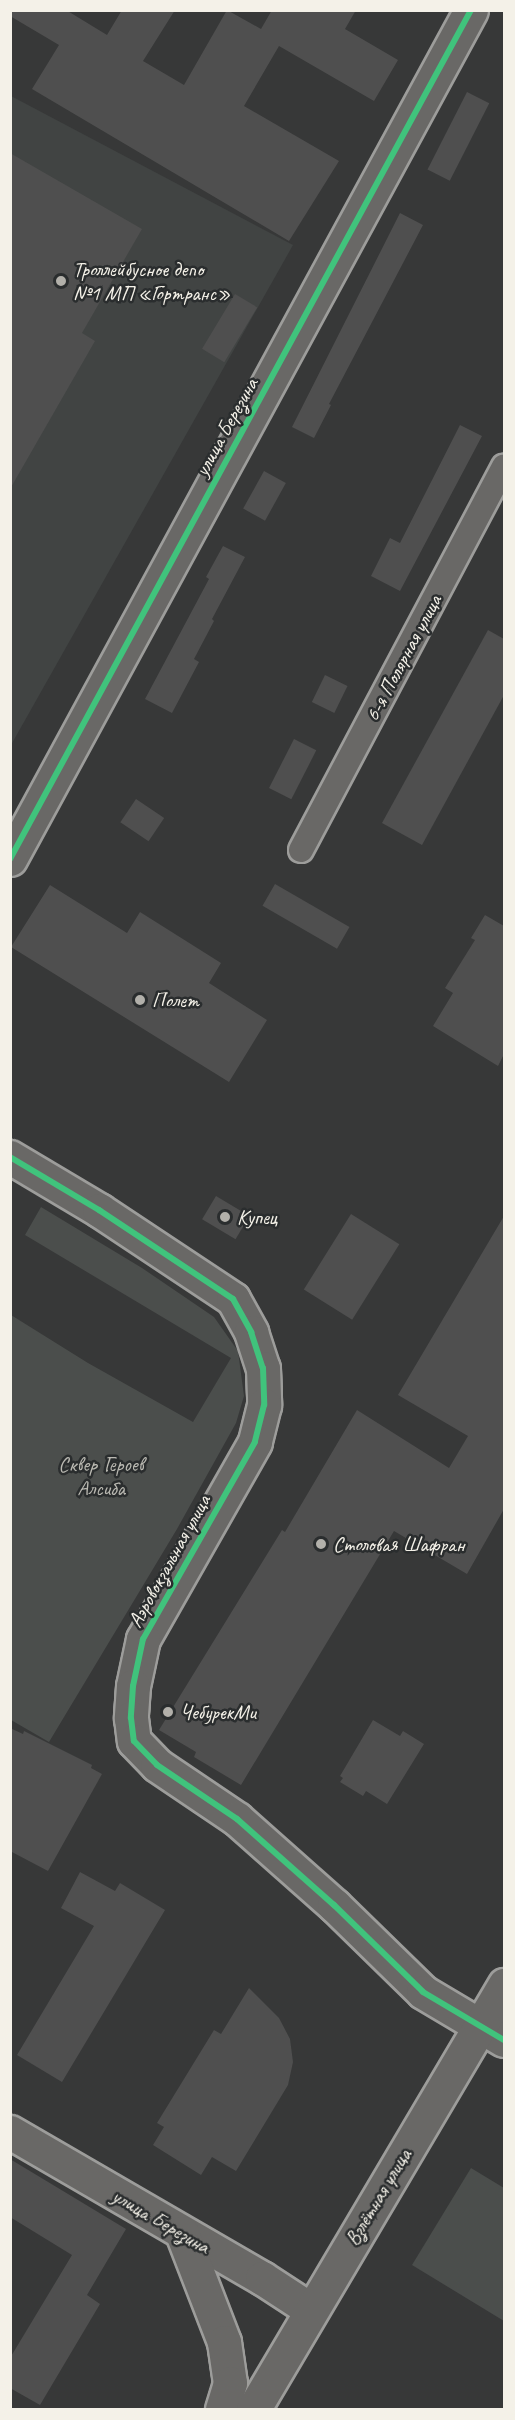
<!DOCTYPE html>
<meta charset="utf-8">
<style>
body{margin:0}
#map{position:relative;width:515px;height:2420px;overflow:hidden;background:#373838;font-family:Caveat,sans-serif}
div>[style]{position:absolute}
.built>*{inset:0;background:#414443}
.green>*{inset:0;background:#4b4e4c}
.building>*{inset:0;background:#4f4f4f;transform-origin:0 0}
.roads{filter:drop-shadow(2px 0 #9d9d9b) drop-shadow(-2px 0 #9d9d9b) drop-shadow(0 2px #9d9d9b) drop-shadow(0 -2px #9d9d9b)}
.street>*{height:24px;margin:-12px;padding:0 12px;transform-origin:12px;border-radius:12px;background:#696866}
.secondary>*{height:33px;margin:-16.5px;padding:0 16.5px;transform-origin:16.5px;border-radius:16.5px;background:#696866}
.cycleway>*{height:6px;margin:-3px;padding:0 3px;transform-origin:3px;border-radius:3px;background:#40c37c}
.dots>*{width:16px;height:16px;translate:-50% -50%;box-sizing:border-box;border:3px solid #2a2d2e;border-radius:50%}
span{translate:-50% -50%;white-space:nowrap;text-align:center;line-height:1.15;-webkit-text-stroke:5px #2a2d2e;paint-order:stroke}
.poi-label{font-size:21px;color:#f4f1e8}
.left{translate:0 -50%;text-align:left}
.street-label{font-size:21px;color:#f4f1e8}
.park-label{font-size:21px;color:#bab9b2}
.frame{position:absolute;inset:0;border:12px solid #f4f1e8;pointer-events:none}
</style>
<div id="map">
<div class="built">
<div style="clip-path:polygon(11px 96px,293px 245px,11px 745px)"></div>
</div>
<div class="green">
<div style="clip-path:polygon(41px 1207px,142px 1268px,214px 1317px,238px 1351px,244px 1396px,236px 1423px,177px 1529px,49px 1742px,11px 1720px,11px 1315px,88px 1363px,193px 1422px,231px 1358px,25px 1235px)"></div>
<div style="clip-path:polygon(471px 2168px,504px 2188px,504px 2321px,412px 2265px)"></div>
</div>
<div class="building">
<div style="clip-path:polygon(10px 10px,66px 10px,107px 35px,122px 10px,175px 10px,143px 61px,184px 85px,227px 10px,261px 29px,272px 10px,356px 10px,345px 29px,398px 60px,374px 101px,279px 46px,244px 106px,339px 161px,289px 241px,32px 89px,59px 45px,10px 16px)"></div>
<div style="left:467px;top:92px;width:25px;height:87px;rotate:27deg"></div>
<div style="clip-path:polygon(10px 153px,142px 229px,82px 333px,95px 341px,10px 489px)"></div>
<div style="clip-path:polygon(400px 213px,423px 225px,329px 404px,331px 405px,314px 438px,292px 427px)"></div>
<div style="left:235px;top:294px;width:26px;height:64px;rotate:31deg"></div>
<div style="clip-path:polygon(460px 425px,482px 436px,400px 591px,371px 576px,390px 538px,400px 543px)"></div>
<div style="left:264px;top:471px;width:25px;height:43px;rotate:29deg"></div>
<div style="clip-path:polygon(223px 546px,245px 557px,212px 619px,214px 621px,194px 659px,199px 662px,172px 713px,145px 699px,209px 579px,206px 577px)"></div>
<div style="clip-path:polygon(488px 630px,504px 639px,504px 695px,422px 845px,382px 823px)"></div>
<div style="left:325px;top:675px;width:25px;height:30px;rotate:26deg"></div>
<div style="left:294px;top:739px;width:25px;height:55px;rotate:27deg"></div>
<div style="left:136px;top:799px;width:34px;height:28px;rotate:34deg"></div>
<div style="left:275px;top:884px;width:86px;height:25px;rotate:30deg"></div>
<div style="clip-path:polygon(50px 885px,127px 933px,140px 912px,221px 963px,209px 983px,267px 1020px,229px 1082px,11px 947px)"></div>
<div style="clip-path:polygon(485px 915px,504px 926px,504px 1054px,498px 1066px,433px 1026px,453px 993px,445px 988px,475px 940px,471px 938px)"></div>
<div style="left:216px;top:1196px;width:39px;height:27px;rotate:31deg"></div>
<div style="left:351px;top:1214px;width:57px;height:89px;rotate:32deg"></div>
<div style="clip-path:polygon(504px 1216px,504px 1509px,467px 1574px,394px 1531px,241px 1785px,194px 1757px,196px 1752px,159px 1730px,282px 1530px,285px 1532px,357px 1410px,449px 1468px,468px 1436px,398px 1395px)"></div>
<div style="clip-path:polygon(373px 1720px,400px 1736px,403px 1731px,424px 1744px,387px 1804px,366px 1791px,363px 1796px,340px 1782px,343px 1778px,340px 1776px)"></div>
<div style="clip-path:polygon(10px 1728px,23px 1734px,24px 1731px,92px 1765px,91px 1768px,102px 1774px,48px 1871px,10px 1851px)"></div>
<div style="clip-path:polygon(80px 1872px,115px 1891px,120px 1883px,165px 1910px,62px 2082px,17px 2055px,94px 1926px,61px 1908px)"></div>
<div style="clip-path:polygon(249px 1988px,279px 2018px,290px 2039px,293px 2062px,288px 2085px,236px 2171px,212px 2157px,201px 2175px,153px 2145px,164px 2127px,157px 2123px,214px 2030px,221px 2034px)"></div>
<div style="clip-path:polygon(10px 2159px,126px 2229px,87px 2295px,100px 2304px,40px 2405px,10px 2388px,10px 2358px,72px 2255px,10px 2217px)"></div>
</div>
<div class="roads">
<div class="street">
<div style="left:301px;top:850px;width:434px;rotate:-62.1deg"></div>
</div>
<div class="secondary">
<div style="left:10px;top:859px;width:966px;rotate:-61.5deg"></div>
<div style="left:10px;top:1157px;width:104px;rotate:30.8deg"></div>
<div style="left:99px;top:1210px;width:161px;rotate:33.6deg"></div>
<div style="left:233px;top:1299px;width:38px;rotate:61deg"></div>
<div style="left:251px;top:1332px;width:38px;rotate:72deg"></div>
<div style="left:263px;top:1368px;width:37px;rotate:88deg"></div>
<div style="left:264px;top:1405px;width:38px;rotate:104deg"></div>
<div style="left:255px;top:1442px;width:227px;rotate:119.6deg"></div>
<div style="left:143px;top:1639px;width:48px;rotate:102deg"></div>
<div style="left:133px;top:1686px;width:32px;rotate:94deg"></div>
<div style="left:131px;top:1718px;width:23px;rotate:83deg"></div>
<div style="left:134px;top:1741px;width:33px;rotate:46deg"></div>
<div style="left:157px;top:1765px;width:97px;rotate:34deg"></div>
<div style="left:237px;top:1819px;width:130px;rotate:41.6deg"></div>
<div style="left:334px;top:1905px;width:124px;rotate:44.3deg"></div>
<div style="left:423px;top:1992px;width:94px;rotate:30.7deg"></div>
<div style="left:10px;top:2132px;width:291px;rotate:30.1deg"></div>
<div style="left:262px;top:2278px;width:59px;rotate:33.1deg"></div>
<div style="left:182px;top:2233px;width:117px;rotate:68.9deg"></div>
<div style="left:224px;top:2342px;width:41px;rotate:81.7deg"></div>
<div style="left:230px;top:2383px;width:28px;rotate:107deg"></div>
<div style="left:253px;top:2410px;width:494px;rotate:-59.4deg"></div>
</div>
</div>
<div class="cycleway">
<div style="left:10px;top:859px;width:966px;rotate:-61.5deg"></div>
<div style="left:10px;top:1157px;width:104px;rotate:30.8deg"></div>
<div style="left:99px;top:1210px;width:161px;rotate:33.6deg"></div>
<div style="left:233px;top:1299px;width:38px;rotate:61deg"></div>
<div style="left:251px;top:1332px;width:38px;rotate:72deg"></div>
<div style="left:263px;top:1368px;width:37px;rotate:88deg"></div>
<div style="left:264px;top:1405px;width:38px;rotate:104deg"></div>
<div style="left:255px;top:1442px;width:227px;rotate:119.6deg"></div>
<div style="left:143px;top:1639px;width:48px;rotate:102deg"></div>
<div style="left:133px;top:1686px;width:32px;rotate:94deg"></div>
<div style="left:131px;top:1718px;width:23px;rotate:83deg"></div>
<div style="left:134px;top:1741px;width:33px;rotate:46deg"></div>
<div style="left:157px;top:1765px;width:97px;rotate:34deg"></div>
<div style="left:237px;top:1819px;width:130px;rotate:41.6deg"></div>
<div style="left:334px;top:1905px;width:124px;rotate:44.3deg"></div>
<div style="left:423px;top:1992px;width:94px;rotate:30.7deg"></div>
</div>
<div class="dots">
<div style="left:61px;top:281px;background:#b2b0aa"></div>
<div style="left:140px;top:1000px;background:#b2b0aa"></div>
<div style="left:225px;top:1217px;background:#b2b0aa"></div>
<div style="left:321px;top:1544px;background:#b2b0aa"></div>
<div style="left:168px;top:1712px;background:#b2b0aa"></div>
</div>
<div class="poi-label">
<span class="left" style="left:73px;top:281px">Троллейбусное депо<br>№1 МП «Гортранс»</span>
<span class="left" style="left:152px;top:1000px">Полет</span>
<span class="left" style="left:237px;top:1217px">Купец</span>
<span class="left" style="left:333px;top:1544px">Столовая Шафран</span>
<span class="left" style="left:180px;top:1712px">ЧебурекМи</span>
</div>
<div class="street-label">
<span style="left:226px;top:427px;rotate:-61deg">улица Березина</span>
<span style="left:403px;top:658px;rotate:-62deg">6-я Полярная улица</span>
<span style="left:169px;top:1561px;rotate:-61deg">Аэровокзальная улица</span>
<span style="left:378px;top:2197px;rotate:-59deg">Взлётная улица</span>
<span style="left:161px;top:2221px;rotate:30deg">улица Березина</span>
</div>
<div class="park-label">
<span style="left:101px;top:1476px">Сквер Героев<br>Алсиба</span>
</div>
<div class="frame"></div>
</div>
